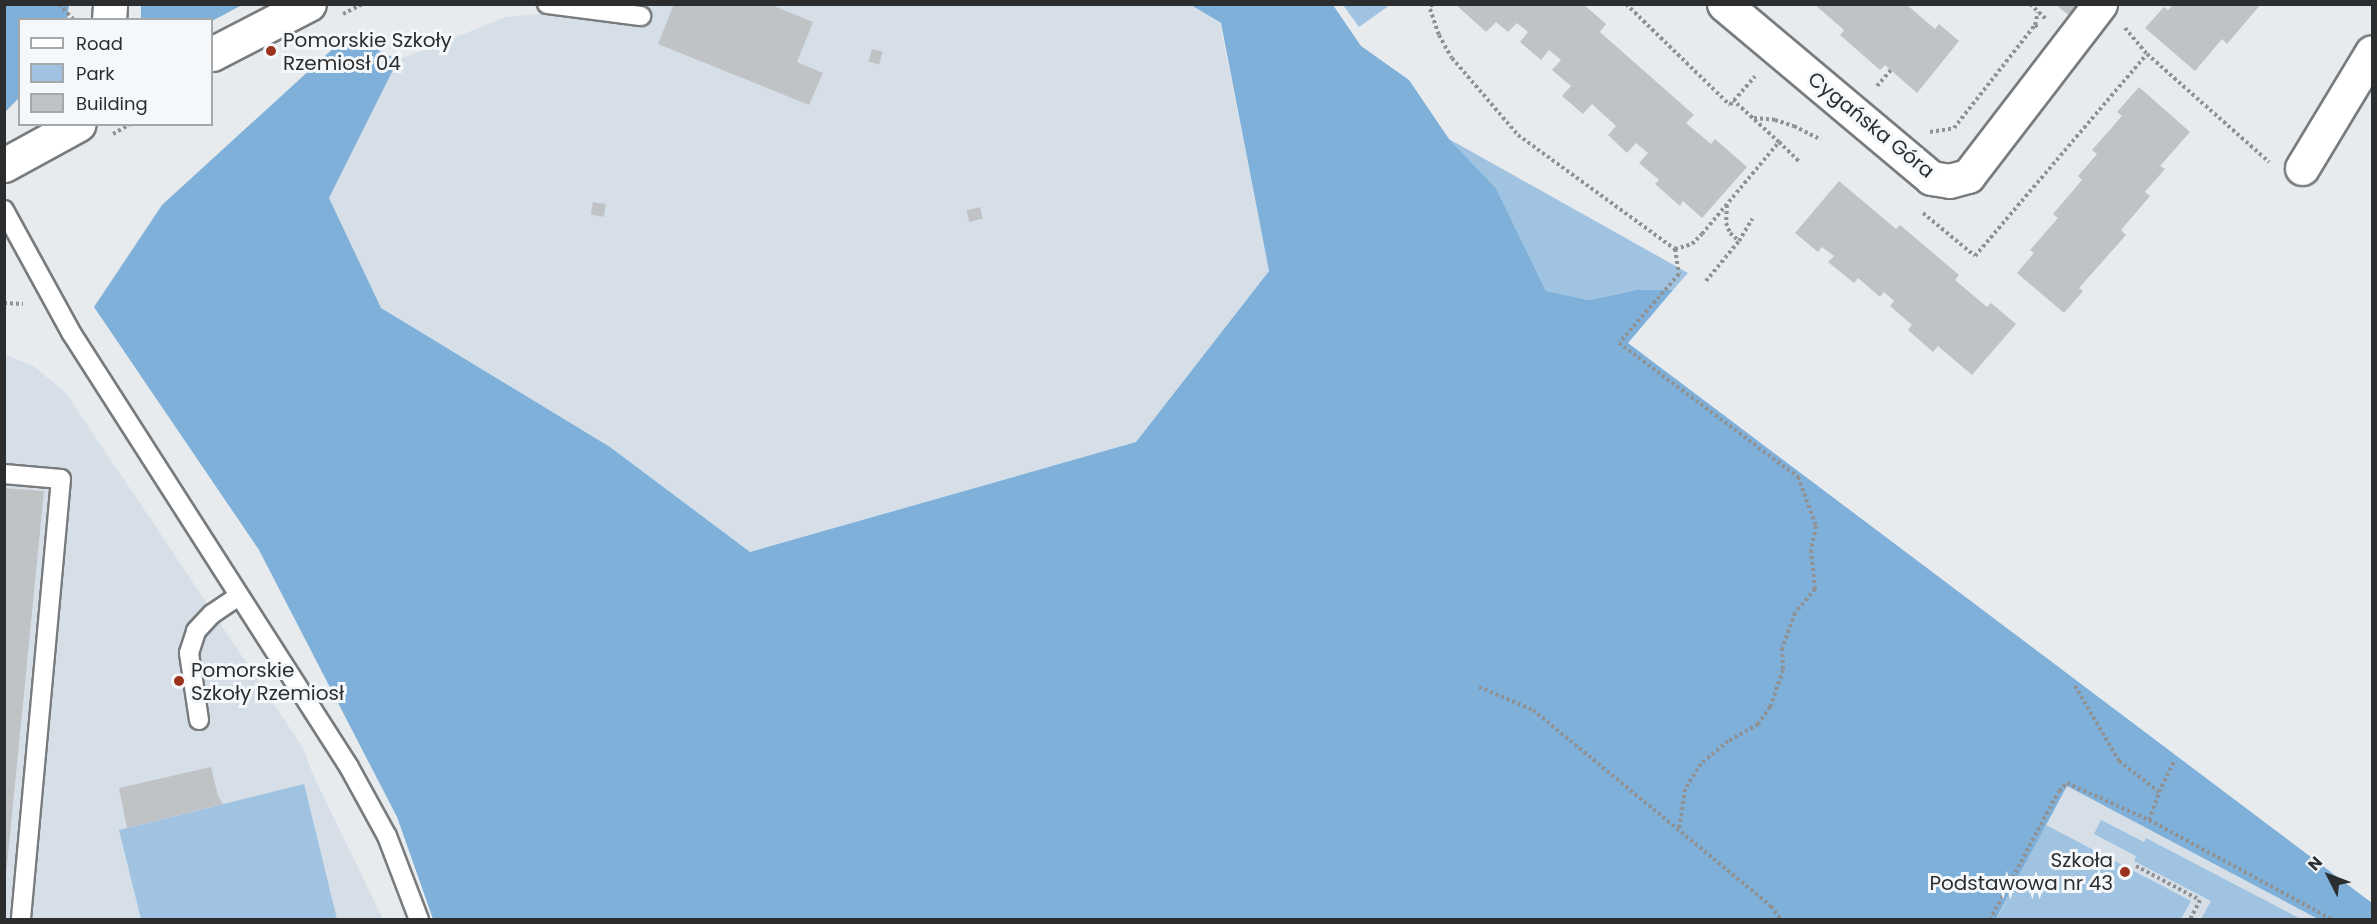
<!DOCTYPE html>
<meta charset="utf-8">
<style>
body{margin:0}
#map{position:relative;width:2377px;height:924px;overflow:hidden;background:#e8ebee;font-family:Poppins,sans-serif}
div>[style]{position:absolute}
.built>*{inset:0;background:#d6dfe7}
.green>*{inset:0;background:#9fc3e1}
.forest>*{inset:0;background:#7eb0d9}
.building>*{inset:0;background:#c0c3c6;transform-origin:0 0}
.path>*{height:4px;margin-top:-2px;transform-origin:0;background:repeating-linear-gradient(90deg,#8f9193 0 3px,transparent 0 6px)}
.roads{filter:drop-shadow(2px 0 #797c7e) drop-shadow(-2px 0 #797c7e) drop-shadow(0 2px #797c7e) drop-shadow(0 -2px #797c7e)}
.lane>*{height:18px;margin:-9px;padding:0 9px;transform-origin:9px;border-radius:9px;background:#fff}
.street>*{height:33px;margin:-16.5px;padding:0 16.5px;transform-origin:16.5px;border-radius:16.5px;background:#fff}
.secondary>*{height:33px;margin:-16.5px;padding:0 16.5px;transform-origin:16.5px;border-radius:16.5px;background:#fff}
.dots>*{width:16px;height:16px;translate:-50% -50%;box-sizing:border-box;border:3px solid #f5f8fb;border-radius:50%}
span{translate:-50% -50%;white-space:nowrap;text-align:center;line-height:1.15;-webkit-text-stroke:6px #f5f8fb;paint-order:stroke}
.poi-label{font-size:20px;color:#2c2d2e}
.left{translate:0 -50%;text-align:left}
.right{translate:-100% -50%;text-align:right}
.street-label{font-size:20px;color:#2c2d2e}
.frame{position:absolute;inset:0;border:6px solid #2c2d2e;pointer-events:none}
.legend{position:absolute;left:18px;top:18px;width:195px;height:108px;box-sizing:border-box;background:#f5f8fb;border:2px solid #a5a7a9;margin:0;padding:8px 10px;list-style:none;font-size:18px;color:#2c2d2e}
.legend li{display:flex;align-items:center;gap:12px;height:30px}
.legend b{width:30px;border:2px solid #a5a7a9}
.north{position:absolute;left:2299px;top:846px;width:60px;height:60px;-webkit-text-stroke:4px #f5f8fb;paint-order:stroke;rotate:312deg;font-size:16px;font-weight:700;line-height:24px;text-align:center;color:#2c2d2e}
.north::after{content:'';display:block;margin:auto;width:21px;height:27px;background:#2c2d2e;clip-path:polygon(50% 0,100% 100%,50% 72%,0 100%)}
</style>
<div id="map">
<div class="built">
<div style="clip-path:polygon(545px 5px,1191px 5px,1220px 23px,1269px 271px,1136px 442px,749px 552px,610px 447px,381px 308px,329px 198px,398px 60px,506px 17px,539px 14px)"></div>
<div style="clip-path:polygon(4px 354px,33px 366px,65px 392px,150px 518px,303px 748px,314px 777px,383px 919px,5px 919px)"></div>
<div style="clip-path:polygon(2067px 786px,2318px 919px,1996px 920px)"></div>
</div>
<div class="green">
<div style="clip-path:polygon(1343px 5px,1390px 5px,1359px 27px)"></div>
<div style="clip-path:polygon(1449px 139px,1688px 273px,1673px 290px,1636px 290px,1589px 300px,1546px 291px,1496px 188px)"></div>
<div style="clip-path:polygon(304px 784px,337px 919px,141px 919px,119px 830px)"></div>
<div style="clip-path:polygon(2101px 820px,2144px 842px,2146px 838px,2301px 919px,2201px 919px,2211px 901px,2134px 861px,2136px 856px,2094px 834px)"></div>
<div style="clip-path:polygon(2046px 825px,2191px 901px,2181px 919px,1996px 920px)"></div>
</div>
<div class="forest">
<div style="clip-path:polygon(5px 4px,69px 5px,67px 19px,20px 20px,19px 98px,5px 112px)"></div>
<div style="clip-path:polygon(141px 5px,141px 4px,242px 5px,212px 21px,141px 19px)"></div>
<div style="clip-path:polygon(1191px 5px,1333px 5px,1361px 46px,1409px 80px,1449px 139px,1496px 188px,1546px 291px,1589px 300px,1636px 290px,1673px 290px,1628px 343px,2372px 903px,2372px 919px,2318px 919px,2067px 786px,1996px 919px,433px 919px,397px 817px,259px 550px,94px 307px,162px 205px,348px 35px,398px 60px,329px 198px,381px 308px,610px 447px,750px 552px,1136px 442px,1269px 271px,1221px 23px)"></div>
</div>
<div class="building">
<div style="clip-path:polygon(674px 4px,769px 4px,813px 22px,797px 62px,823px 73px,809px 105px,658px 44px)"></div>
<div style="clip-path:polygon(1455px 4px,1583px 4px,1606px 24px,1600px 32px,1694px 115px,1686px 123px,1711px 144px,1715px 139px,1747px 167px,1702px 218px,1683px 201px,1680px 206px,1655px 184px,1659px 180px,1639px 163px,1648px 153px,1636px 143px,1627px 153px,1608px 135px,1616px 126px,1592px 104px,1583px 114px,1562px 96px,1571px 86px,1552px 70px,1561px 60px,1549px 50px,1541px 60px,1520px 42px,1528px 32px,1517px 23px,1508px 32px,1496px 22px,1486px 32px)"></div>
<div style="clip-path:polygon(1814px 4px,1906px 4px,1935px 29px,1939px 24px,1959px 41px,1917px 93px,1885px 65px,1880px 70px,1840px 35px,1844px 30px)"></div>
<div style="clip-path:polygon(2261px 4px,2227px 44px,2222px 39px,2195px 71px,2145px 28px,2164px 7px,2168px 10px,2174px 4px)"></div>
<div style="clip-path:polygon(2056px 5px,2081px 5px,2071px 17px)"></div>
<div style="left:872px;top:49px;width:11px;height:13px;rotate:15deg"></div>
<div style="clip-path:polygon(2139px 87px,2190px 132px,2160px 166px,2165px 169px,2145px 192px,2150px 196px,2121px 230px,2126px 235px,2079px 288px,2083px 291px,2064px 313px,2017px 273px,2034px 253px,2030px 250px,2058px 218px,2053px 214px,2082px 180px,2078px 176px,2097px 154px,2092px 150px,2122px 116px,2117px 112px)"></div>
<div style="clip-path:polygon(1839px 181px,1896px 229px,1900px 225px,1959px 275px,1955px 280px,1987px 307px,1991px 303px,2016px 324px,1972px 375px,1938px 346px,1933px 352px,1908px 330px,1912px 325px,1890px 306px,1894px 301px,1884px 292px,1880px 297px,1858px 278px,1854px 283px,1828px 262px,1834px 256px,1822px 247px,1818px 252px,1795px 233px)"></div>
<div style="left:593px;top:202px;width:13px;height:13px;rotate:9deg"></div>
<div style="left:980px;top:207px;width:12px;height:14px;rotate:76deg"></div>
<div style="clip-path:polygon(4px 488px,44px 491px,6px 875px,4px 874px)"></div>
<div style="clip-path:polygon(211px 767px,218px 796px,223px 804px,127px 828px,119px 788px)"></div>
</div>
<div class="path">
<div style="left:59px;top:4px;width:21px;rotate:47deg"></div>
<div style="left:1432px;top:4px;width:5px;rotate:112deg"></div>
<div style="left:1430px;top:9px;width:28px;rotate:71deg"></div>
<div style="left:1439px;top:35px;width:26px;rotate:61deg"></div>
<div style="left:1452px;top:58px;width:101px;rotate:49.4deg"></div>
<div style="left:1518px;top:135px;width:194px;rotate:36deg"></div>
<div style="left:1675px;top:249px;width:25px;rotate:81deg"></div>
<div style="left:1679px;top:274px;width:91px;rotate:131deg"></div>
<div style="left:1619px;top:343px;width:224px;rotate:36.8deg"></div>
<div style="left:1798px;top:477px;width:52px;rotate:69.8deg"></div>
<div style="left:1816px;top:526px;width:25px;rotate:102deg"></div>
<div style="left:1811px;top:550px;width:39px;rotate:84deg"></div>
<div style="left:1815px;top:589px;width:31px;rotate:130deg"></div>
<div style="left:1795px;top:613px;width:37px;rotate:110deg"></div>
<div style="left:1782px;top:648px;width:22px;rotate:87deg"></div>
<div style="left:1783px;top:670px;width:39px;rotate:109deg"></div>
<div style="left:1770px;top:707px;width:21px;rotate:125deg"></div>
<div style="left:1758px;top:724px;width:34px;rotate:150deg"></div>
<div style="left:1728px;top:741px;width:35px;rotate:140deg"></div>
<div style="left:1701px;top:764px;width:30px;rotate:123deg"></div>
<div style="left:1685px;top:789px;width:41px;rotate:98.3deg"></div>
<div style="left:1626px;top:4px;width:145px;rotate:44.2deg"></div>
<div style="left:1730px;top:105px;width:38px;rotate:-49deg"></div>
<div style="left:2030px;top:4px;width:22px;rotate:43deg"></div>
<div style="left:343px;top:14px;width:22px;rotate:-27deg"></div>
<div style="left:2035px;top:25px;width:13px;rotate:-77deg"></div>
<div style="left:2125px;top:28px;width:34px;rotate:50deg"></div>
<div style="left:2147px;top:54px;width:163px;rotate:41.5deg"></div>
<div style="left:1877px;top:86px;width:21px;rotate:-49deg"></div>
<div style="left:1754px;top:118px;width:21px;rotate:5deg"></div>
<div style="left:1775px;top:120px;width:20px;rotate:18deg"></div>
<div style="left:1794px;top:126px;width:30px;rotate:27deg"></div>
<div style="left:1930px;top:132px;width:24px;rotate:-9deg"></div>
<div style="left:1954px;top:128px;width:131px;rotate:-51.8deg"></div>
<div style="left:2035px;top:25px;width:5px;rotate:37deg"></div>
<div style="left:113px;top:134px;width:20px;rotate:-30deg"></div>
<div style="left:1779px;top:142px;width:30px;rotate:44deg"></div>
<div style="left:1727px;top:205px;width:18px;rotate:93deg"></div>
<div style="left:1726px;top:223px;width:11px;rotate:68deg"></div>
<div style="left:1730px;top:233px;width:12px;rotate:42deg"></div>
<div style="left:1923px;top:213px;width:67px;rotate:39.6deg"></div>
<div style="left:1975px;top:256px;width:265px;rotate:-49.6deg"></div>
<div style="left:1675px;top:249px;width:18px;rotate:-16deg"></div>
<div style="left:1692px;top:244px;width:14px;rotate:-45deg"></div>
<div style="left:1702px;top:234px;width:120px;rotate:-50.1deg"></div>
<div style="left:1779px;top:142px;width:62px;rotate:-137.6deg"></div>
<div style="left:1706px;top:281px;width:52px;rotate:-50.5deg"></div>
<div style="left:1739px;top:241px;width:26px;rotate:-59deg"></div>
<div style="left:4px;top:303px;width:19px;rotate:3deg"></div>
<div style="left:2075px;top:686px;width:87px;rotate:59.6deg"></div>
<div style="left:2119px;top:761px;width:51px;rotate:37.8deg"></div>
<div style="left:1479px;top:687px;width:59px;rotate:23.1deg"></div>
<div style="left:1533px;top:710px;width:308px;rotate:39.5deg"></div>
<div style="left:1771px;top:906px;width:17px;rotate:54deg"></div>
<div style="left:2149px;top:820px;width:30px;rotate:-70deg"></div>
<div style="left:2159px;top:792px;width:34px;rotate:-64deg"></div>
<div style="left:2136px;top:866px;width:72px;rotate:28deg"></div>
<div style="left:2200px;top:900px;width:22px;rotate:117deg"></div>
<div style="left:1990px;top:920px;width:146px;rotate:-61.9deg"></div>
<div style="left:2059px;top:791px;width:11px;rotate:-45deg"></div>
<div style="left:2067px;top:783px;width:90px;rotate:24.3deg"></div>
<div style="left:2149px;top:820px;width:209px;rotate:28.5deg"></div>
</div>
<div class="roads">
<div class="lane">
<div style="left:547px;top:4px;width:95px;rotate:7.3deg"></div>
<div style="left:4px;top:210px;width:141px;rotate:61.3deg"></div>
<div style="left:72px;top:334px;width:514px;rotate:57.39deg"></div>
<div style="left:349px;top:767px;width:79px;rotate:61.2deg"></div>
<div style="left:387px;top:836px;width:90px;rotate:69.1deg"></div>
<div style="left:4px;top:474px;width:57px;rotate:5deg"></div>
<div style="left:61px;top:479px;width:443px;rotate:95.2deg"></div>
<div style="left:199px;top:720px;width:68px;rotate:-98.5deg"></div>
<div style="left:189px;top:653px;width:23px;rotate:-72deg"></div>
<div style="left:196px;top:631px;width:23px;rotate:-47deg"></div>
<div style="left:212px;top:614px;width:32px;rotate:-34deg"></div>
</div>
<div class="street">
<div style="left:1724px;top:4px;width:270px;rotate:40deg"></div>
<div style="left:1931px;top:178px;width:18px;rotate:9deg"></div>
<div style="left:1949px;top:181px;width:20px;rotate:-15deg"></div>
<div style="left:1968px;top:176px;width:217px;rotate:-52.5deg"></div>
<div style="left:2302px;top:168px;width:135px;rotate:-58.9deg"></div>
</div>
<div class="secondary">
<div style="left:109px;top:20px;width:16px;rotate:-86deg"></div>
<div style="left:212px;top:54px;width:109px;rotate:-27.3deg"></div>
<div style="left:4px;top:165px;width:85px;rotate:-28.7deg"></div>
</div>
</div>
<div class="dots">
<div style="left:271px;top:51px;background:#9b321c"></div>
<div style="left:179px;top:681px;background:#9b321c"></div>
<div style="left:2125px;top:872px;background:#9b321c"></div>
</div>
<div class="poi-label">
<span class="left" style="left:283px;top:52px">Pomorskie Szkoły<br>Rzemiosł 04</span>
<span class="left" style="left:191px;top:682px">Pomorskie<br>Szkoły Rzemiosł</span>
<span class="right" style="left:2113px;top:872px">Szkoła<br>Podstawowa nr 43</span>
</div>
<div class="street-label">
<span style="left:1871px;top:125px;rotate:39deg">Cygańska Góra</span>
</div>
<div class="frame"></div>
<ul class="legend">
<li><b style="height:8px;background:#fff"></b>Road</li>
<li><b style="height:16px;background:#9fc3e1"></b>Park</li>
<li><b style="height:16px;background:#c0c3c6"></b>Building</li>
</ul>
<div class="north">N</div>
</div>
